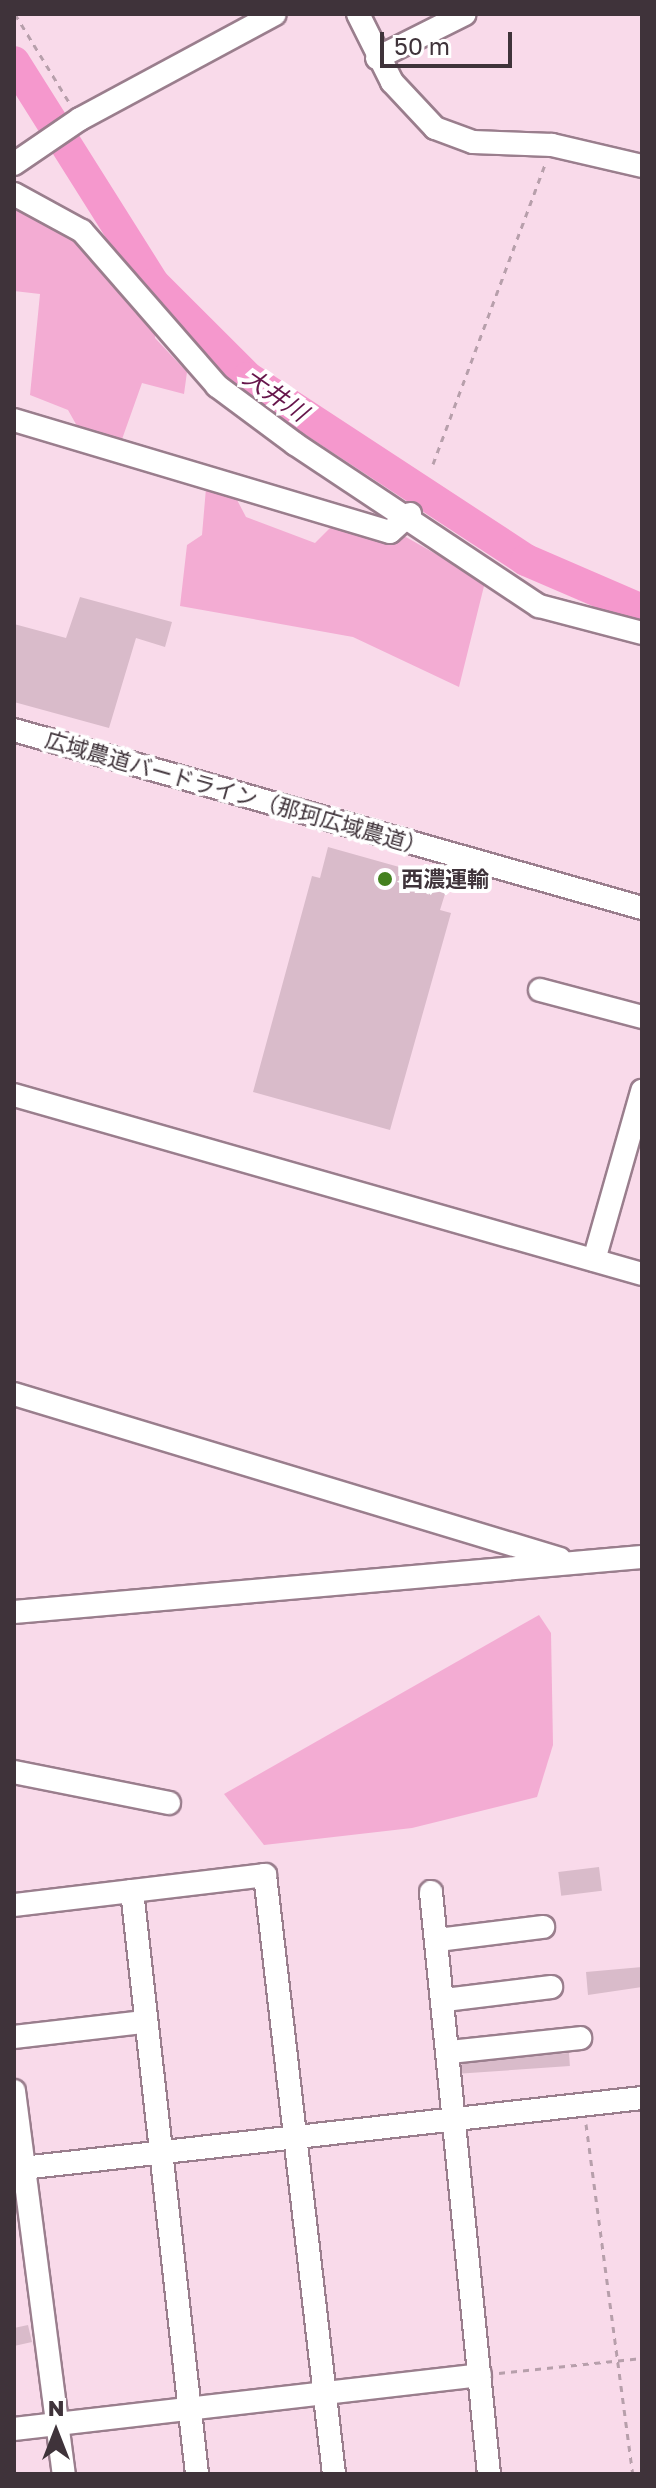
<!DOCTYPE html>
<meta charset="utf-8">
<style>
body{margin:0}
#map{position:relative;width:656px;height:2488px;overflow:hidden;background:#f9daea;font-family:"Golos Text","Noto Sans JP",sans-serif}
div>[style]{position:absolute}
.green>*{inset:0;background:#f3acd3}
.river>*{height:32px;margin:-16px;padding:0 16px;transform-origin:16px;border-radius:16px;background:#f598cd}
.building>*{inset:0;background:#d9bbca;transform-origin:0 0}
.path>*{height:3px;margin-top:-1.5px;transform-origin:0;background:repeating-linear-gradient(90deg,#b79fab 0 6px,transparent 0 12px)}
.roads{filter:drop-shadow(2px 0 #9a7e8d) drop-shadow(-2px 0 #9a7e8d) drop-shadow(0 2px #9a7e8d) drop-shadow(0 -2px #9a7e8d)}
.minor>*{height:22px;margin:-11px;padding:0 11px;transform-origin:11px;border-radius:11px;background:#fff}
.dots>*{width:22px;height:22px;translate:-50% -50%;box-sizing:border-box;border:4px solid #fff;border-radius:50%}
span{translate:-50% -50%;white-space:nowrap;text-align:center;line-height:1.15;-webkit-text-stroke:8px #fff;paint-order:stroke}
.street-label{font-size:22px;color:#3f333a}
.poi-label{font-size:22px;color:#3f333a;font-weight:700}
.left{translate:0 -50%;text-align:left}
.water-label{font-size:24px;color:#66164b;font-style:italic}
.frame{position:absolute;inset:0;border:16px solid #3f333a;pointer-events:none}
.north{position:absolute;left:16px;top:2392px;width:80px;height:80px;-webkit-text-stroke:6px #fff;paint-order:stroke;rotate:0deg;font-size:22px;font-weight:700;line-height:32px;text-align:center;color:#3f333a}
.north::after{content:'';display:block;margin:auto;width:28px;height:36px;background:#3f333a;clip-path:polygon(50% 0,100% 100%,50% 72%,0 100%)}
.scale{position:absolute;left:380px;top:32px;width:132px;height:36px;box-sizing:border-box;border:4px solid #3f333a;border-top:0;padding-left:10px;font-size:24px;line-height:28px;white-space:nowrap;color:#3f333a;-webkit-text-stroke:6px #fff;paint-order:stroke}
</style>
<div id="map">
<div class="green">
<div style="clip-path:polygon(14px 200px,77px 235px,156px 323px,155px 338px,187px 372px,184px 394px,142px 383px,121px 442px,81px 433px,68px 410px,30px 395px,40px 294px,14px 291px)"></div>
<div style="clip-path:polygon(206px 488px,236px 498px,246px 517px,315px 543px,332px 526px,376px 520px,485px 582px,459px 687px,353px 637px,180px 606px,187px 545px,202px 535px)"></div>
<div style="clip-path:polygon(539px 1615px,551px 1633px,553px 1745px,537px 1797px,412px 1828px,264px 1845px,224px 1794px)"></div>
</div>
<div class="river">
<div style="left:14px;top:62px;width:262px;rotate:57.8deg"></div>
<div style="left:154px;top:284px;width:133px;rotate:45deg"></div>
<div style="left:248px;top:378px;width:332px;rotate:33.2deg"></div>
<div style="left:526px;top:560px;width:126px;rotate:23.3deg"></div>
</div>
<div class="building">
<div style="clip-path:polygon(80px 597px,172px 622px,165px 647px,136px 638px,109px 728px,14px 702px,14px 624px,66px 638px)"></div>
<div style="clip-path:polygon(328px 847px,449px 881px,440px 910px,451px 913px,390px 1130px,253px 1092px,312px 876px,320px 878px)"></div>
<div style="left:599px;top:1867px;width:24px;height:41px;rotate:83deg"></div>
<div style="clip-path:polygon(642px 1967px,642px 1987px,588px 1995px,586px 1972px)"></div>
<div style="left:569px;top:2053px;width:13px;height:108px;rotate:86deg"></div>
<div style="clip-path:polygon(28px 2325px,32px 2342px,14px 2346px,14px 2328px)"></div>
</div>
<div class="path">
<div style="left:15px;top:14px;width:103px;rotate:58.5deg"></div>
<div style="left:433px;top:464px;width:320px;rotate:-69.5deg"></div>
<div style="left:586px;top:2124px;width:353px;rotate:82.4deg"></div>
<div style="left:499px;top:2373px;width:144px;rotate:-6deg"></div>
</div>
<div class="roads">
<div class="minor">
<div style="left:358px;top:14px;width:76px;rotate:63.4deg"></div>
<div style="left:392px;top:82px;width:63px;rotate:46.9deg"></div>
<div style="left:435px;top:128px;width:40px;rotate:20.2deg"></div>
<div style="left:473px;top:142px;width:79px;rotate:2.2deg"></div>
<div style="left:552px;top:145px;width:92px;rotate:13.1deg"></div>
<div style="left:377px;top:58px;width:98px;rotate:-26.6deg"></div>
<div style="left:14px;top:164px;width:80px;rotate:-34.3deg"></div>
<div style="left:80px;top:119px;width:221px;rotate:-28.3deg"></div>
<div style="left:14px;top:194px;width:77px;rotate:28.6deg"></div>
<div style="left:82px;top:231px;width:206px;rotate:48.9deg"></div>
<div style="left:217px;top:386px;width:97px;rotate:36.6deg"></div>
<div style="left:295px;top:444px;width:293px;rotate:33.6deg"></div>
<div style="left:539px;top:606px;width:106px;rotate:14.7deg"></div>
<div style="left:14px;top:420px;width:392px;rotate:16.6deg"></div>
<div style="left:390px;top:532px;width:27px;rotate:-42deg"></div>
<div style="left:14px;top:730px;width:653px;rotate:15.82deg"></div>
<div style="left:540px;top:990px;width:106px;rotate:14.8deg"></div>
<div style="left:14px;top:1095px;width:653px;rotate:15.91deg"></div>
<div style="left:594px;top:1260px;width:176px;rotate:-74.1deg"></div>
<div style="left:14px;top:1394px;width:570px;rotate:16.81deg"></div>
<div style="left:14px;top:1612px;width:630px;rotate:-5.01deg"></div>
<div style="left:14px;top:1772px;width:158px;rotate:11.3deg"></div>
<div style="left:132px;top:1891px;width:587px;rotate:83.64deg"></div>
<div style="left:431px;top:1892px;width:585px;rotate:84.31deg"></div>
<div style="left:14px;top:1905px;width:253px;rotate:-6.8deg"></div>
<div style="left:265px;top:1875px;width:603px;rotate:83.43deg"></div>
<div style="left:438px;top:1940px;width:106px;rotate:-7.1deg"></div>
<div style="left:445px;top:2000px;width:107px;rotate:-7deg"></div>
<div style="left:14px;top:2037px;width:131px;rotate:-6.6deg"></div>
<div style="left:450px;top:2052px;width:131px;rotate:-6.1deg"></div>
<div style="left:14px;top:2091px;width:386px;rotate:82.6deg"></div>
<div style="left:14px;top:2169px;width:632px;rotate:-6.45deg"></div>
<div style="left:14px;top:2429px;width:469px;rotate:-6.6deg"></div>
</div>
</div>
<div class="dots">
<div style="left:385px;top:879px;background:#44811f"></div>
</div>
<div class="street-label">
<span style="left:236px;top:793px;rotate:16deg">広域農道バードライン（那珂広域農道）</span>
</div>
<div class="poi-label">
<span class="left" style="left:401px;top:879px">西濃運輸</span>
</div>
<div class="water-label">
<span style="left:276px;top:394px;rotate:35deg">大井川</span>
</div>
<div class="frame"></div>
<div class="north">N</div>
<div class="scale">50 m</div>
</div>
